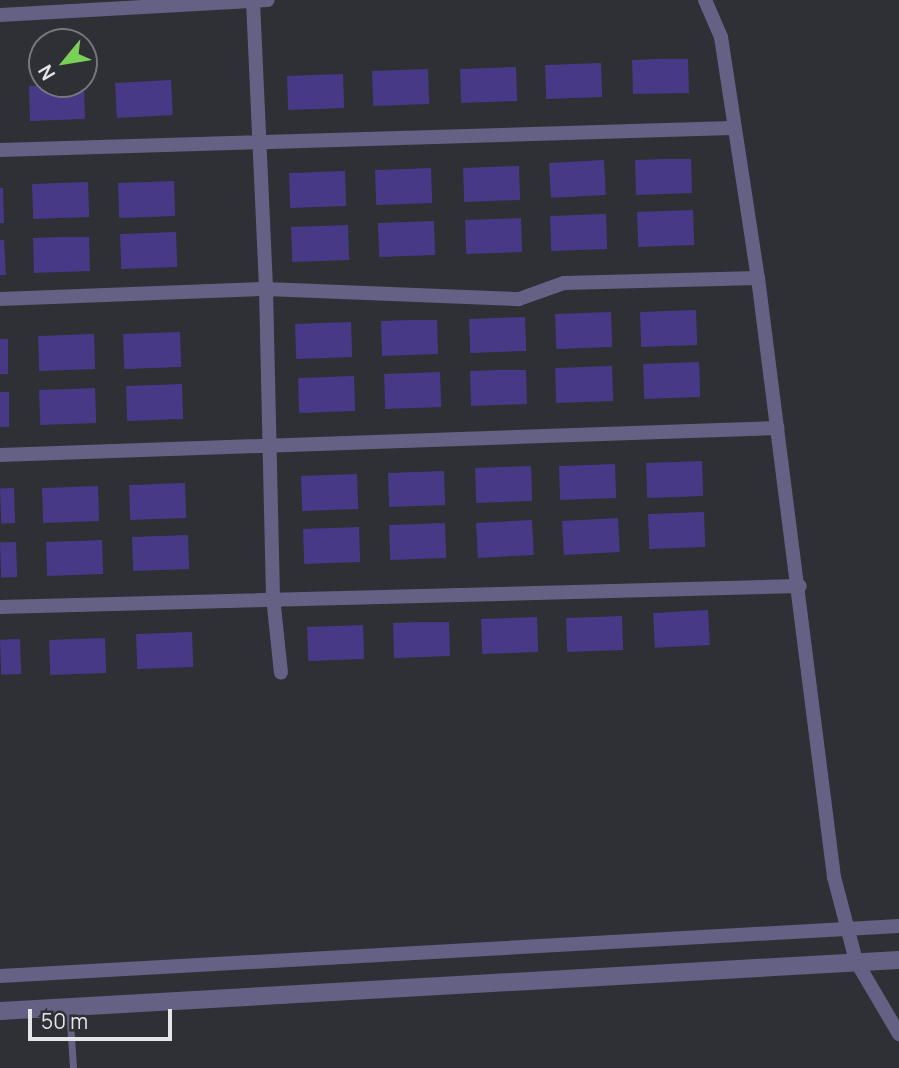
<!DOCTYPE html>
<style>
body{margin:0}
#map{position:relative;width:899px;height:1068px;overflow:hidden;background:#2f2f36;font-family:Manrope,sans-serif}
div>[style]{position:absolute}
.building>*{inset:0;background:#473986;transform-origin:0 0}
.service>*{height:7px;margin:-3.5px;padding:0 3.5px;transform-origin:3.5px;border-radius:3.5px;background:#646185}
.minor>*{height:14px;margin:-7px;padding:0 7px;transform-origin:7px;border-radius:7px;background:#646185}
.tertiary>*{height:18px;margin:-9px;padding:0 9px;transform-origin:9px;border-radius:9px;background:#646185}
span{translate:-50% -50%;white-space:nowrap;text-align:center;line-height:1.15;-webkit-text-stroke:5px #2f2f36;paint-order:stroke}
.north{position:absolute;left:28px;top:28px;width:70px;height:70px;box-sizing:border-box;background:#2f2f36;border:2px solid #77777e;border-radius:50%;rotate:240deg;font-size:19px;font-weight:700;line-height:28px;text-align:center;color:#e4e4e9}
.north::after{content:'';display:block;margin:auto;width:24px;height:32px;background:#7ad157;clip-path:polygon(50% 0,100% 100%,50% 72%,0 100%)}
.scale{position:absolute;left:28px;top:1009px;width:144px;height:32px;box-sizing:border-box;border:4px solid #e4e4e9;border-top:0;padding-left:9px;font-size:21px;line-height:24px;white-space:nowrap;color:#e4e4e9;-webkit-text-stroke:5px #2f2f36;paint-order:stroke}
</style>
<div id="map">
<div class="building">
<div style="clip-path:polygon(660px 59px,688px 59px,689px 93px,633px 94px,632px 60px)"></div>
<div style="left:601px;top:63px;width:34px;height:56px;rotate:88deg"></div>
<div style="left:516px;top:67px;width:34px;height:56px;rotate:88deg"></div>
<div style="left:428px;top:69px;width:35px;height:56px;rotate:88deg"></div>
<div style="left:343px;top:74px;width:34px;height:56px;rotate:88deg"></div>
<div style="left:171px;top:80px;width:35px;height:56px;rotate:87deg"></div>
<div style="clip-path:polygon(56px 85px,84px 85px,85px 119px,30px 121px,29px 86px)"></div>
<div style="clip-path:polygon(663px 159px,691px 159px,692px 193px,636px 195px,635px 160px)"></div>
<div style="left:604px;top:160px;width:35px;height:55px;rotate:87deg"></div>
<div style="left:519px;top:166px;width:34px;height:56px;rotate:88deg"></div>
<div style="left:431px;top:168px;width:35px;height:56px;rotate:88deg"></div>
<div style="left:345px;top:171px;width:35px;height:56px;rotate:88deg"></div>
<div style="left:174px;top:181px;width:35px;height:56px;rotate:88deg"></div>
<div style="left:88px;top:182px;width:35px;height:56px;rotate:88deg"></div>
<div style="clip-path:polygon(0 188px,3px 188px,4px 223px,0 223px)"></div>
<div style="left:693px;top:210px;width:35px;height:56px;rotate:88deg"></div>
<div style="left:606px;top:214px;width:35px;height:56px;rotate:88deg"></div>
<div style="left:521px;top:218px;width:34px;height:56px;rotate:88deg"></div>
<div style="left:434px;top:221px;width:34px;height:56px;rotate:88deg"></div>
<div style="left:348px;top:225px;width:35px;height:57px;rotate:88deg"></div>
<div style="left:176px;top:232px;width:35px;height:56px;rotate:88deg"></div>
<div style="clip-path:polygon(61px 237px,89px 237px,90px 271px,34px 273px,33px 238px)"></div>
<div style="clip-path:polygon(0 240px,4px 240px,6px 275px,0 275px)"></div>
<div style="left:696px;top:310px;width:35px;height:56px;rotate:88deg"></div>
<div style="left:611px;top:312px;width:35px;height:56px;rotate:88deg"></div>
<div style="left:525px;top:317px;width:34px;height:56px;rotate:88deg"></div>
<div style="clip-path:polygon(409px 320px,437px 320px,438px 354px,382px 356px,381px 321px)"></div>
<div style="left:351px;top:322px;width:35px;height:56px;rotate:88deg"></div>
<div style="left:180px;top:332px;width:35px;height:57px;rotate:88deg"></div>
<div style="left:94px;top:334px;width:35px;height:56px;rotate:88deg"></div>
<div style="left:0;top:339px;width:8px;height:35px"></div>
<div style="left:699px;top:362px;width:35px;height:56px;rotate:88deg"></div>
<div style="left:612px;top:366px;width:35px;height:57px;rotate:88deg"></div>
<div style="clip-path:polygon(498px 370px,526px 370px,527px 404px,471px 406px,470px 371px)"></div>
<div style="left:440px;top:372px;width:35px;height:56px;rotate:88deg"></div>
<div style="left:354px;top:376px;width:35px;height:56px;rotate:88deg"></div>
<div style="left:182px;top:384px;width:35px;height:56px;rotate:88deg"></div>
<div style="left:95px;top:388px;width:35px;height:56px;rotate:88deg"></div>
<div style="left:0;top:392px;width:9px;height:35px"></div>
<div style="left:702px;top:461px;width:35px;height:56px;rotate:88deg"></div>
<div style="left:615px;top:464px;width:34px;height:56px;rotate:88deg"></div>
<div style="left:531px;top:466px;width:35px;height:56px;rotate:88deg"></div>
<div style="left:444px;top:471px;width:34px;height:56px;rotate:88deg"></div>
<div style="left:357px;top:474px;width:35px;height:56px;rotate:88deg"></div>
<div style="left:185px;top:483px;width:35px;height:56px;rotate:88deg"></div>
<div style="left:98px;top:486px;width:35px;height:56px;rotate:88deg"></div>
<div style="left:14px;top:488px;width:35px;height:14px;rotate:88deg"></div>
<div style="left:704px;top:512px;width:35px;height:56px;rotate:88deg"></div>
<div style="left:618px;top:518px;width:34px;height:56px;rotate:87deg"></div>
<div style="left:532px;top:520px;width:35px;height:56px;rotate:87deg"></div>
<div style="left:445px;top:523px;width:35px;height:56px;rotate:88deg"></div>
<div style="left:359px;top:527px;width:35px;height:56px;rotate:88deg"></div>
<div style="left:188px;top:535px;width:34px;height:56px;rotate:88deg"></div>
<div style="left:102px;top:540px;width:34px;height:56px;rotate:88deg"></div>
<div style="left:16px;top:542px;width:35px;height:16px;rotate:88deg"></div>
<div style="left:708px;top:610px;width:35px;height:55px;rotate:87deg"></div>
<div style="left:622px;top:616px;width:34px;height:56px;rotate:88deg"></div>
<div style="left:537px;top:617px;width:35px;height:56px;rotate:88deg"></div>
<div style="clip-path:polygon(421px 622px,449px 622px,450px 656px,394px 658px,393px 623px)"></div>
<div style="left:363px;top:625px;width:34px;height:56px;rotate:88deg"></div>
<div style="left:192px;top:632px;width:35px;height:56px;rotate:88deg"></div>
<div style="left:105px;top:638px;width:35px;height:56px;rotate:88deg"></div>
<div style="left:20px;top:639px;width:35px;height:20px;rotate:88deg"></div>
</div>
<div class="service">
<div style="left:69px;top:1007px;width:61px;rotate:86.2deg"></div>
</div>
<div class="minor">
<div style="left:705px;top:0;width:40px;rotate:66.6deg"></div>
<div style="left:721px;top:37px;width:244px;rotate:81.3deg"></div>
<div style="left:758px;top:278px;width:604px;rotate:82.77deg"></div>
<div style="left:834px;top:877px;width:87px;rotate:75.3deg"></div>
<div style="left:856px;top:961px;width:85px;rotate:59.5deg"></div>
<div style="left:253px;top:1px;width:288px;rotate:87.4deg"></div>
<div style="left:266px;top:289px;width:308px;rotate:88.7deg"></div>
<div style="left:273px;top:597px;width:76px;rotate:84deg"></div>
<div style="left:0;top:15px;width:268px;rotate:-3.2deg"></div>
<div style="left:0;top:150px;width:732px;rotate:-1.72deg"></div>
<div style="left:0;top:299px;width:266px;rotate:-2.2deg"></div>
<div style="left:266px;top:289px;width:253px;rotate:2.3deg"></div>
<div style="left:519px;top:299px;width:48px;rotate:-19.6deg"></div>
<div style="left:564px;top:283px;width:194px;rotate:-1.5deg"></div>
<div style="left:0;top:455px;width:778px;rotate:-1.99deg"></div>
<div style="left:0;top:607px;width:800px;rotate:-1.5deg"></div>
<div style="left:0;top:976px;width:900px;rotate:-3.18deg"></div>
</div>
<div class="tertiary">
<div style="left:0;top:1011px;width:900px;rotate:-3.25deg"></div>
</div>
<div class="north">N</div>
<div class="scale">50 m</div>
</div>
